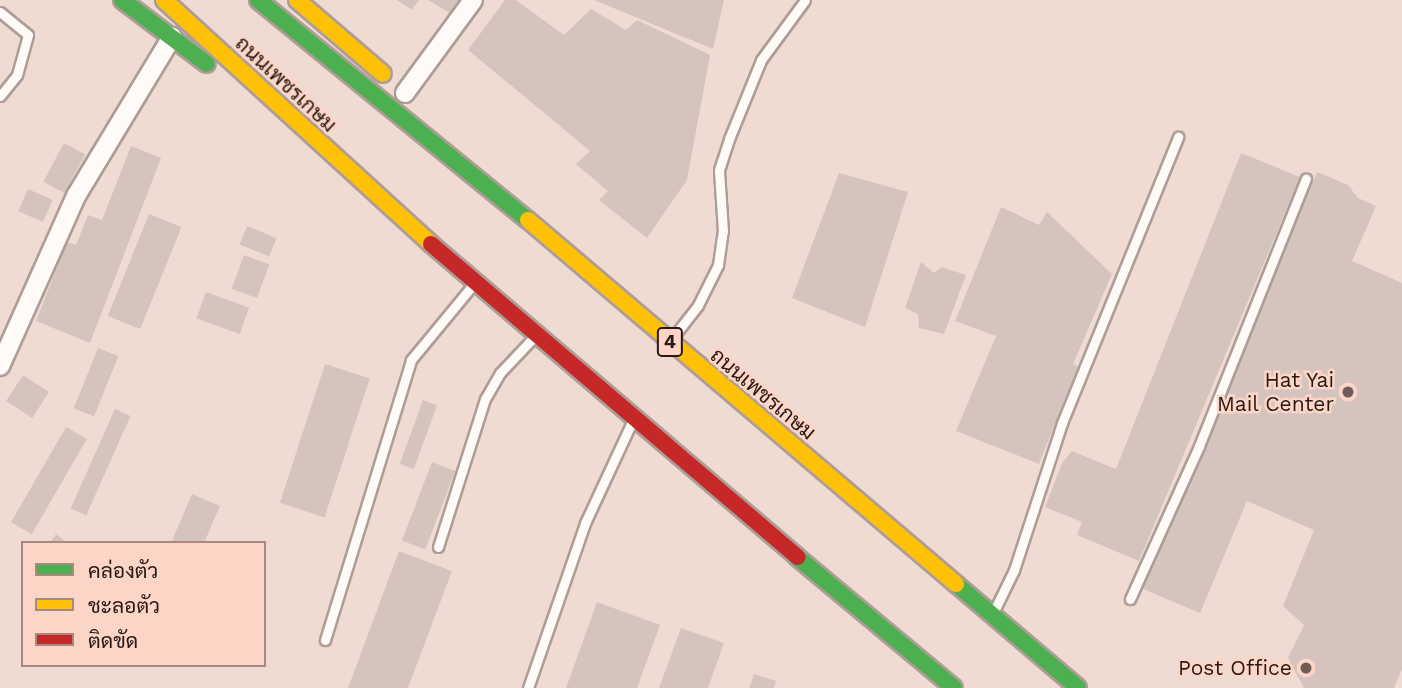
<!DOCTYPE html>
<meta charset="utf-8">
<style>
body{margin:0}
#map{position:relative;width:1402px;height:688px;overflow:hidden;background:#f0dbd3;font-family:"Work Sans",Sarabun,sans-serif}
div>[style]{position:absolute}
.building>*{inset:0;background:#d5c4be;transform-origin:0 0}
.roads{filter:drop-shadow(2px 0 #ad9d97) drop-shadow(-2px 0 #ad9d97) drop-shadow(0 2px #ad9d97) drop-shadow(0 -2px #ad9d97)}
.lane>*{height:9px;margin:-4.5px;padding:0 4.5px;transform-origin:4.5px;border-radius:4.5px;background:#fdfaf8}
.street>*{height:18px;margin:-9px;padding:0 9px;transform-origin:9px;border-radius:9px;background:#fdfaf8}
.fast>*{height:16px;margin:-8px;padding:0 8px;transform-origin:8px;border-radius:8px;background:#4caf50}
.slow>*{height:16px;margin:-8px;padding:0 8px;transform-origin:8px;border-radius:8px;background:#ffc107}
.jam>*{height:16px;margin:-8px;padding:0 8px;transform-origin:8px;border-radius:8px;background:#c62828}
.dots>*{width:19px;height:19px;translate:-50% -50%;box-sizing:border-box;border:4px solid #fcd5c7;border-radius:50%}
span{translate:-50% -50%;white-space:nowrap;text-align:center;line-height:1.15;-webkit-text-stroke:5px #fcd5c7;paint-order:stroke}
.shield-label span{padding:2px 5px;background:#fcd5c7;border:2px solid;border-radius:5px;-webkit-text-stroke-width:0}
.shield-label{font-size:19px;color:#271914;font-weight:700}
.street-label{font-size:21px;color:#271914}
.poi-label{font-size:21px;color:#271914}
.right{translate:-100% -50%;text-align:right}
.legend{position:absolute;left:21px;top:541px;width:245px;height:126px;box-sizing:border-box;background:#fcd5c7;border:2px solid #a78a7f;margin:0;padding:9px 12px;list-style:none;font-size:21px;color:#271914}
.legend li{display:flex;align-items:center;gap:14px;height:35px}
.legend b{width:35px;border:2px solid #a78a7f}
</style>
<div id="map">
<div class="building">
<div style="clip-path:polygon(397px 0,419px 0,412px 10px)"></div>
<div style="clip-path:polygon(428px 0,465px 0,455px 16px)"></div>
<div style="clip-path:polygon(505px 0,516px 0,564px 35px,591px 9px,626px 30px,637px 20px,710px 55px,687px 180px,647px 238px,599px 200px,608px 191px,576px 164px,590px 151px,468px 50px)"></div>
<div style="clip-path:polygon(594px 0,724px 0,713px 49px)"></div>
<div style="left:64px;top:143px;width:24px;height:44px;rotate:28deg"></div>
<div style="clip-path:polygon(131px 146px,161px 158px,90px 343px,36px 321px,67px 242px,76px 245px,88px 215px,102px 220px)"></div>
<div style="clip-path:polygon(1241px 153px,1300px 177px,1139px 561px,1077px 535px,1082px 522px,1045px 507px,1062px 463px,1072px 451px,1116px 469px)"></div>
<div style="clip-path:polygon(1317px 172px,1348px 185px,1358px 198px,1376px 206px,1352px 261px,1402px 283px,1402px 669px,1394px 688px,1304px 688px,1288px 658px,1304px 625px,1283px 606px,1314px 530px,1247px 501px,1200px 613px,1141px 588px)"></div>
<div style="clip-path:polygon(839px 173px,908px 192px,865px 327px,792px 298px)"></div>
<div style="left:28px;top:189px;width:27px;height:24px;rotate:24deg"></div>
<div style="clip-path:polygon(1001px 207px,1039px 225px,1047px 212px,1112px 274px,1073px 364px,1078px 366px,1039px 464px,956px 431px,996px 336px,955px 321px)"></div>
<div style="left:149px;top:214px;width:35px;height:110px;rotate:22deg"></div>
<div style="left:247px;top:226px;width:32px;height:20px;rotate:22deg"></div>
<div style="left:244px;top:255px;width:27px;height:36px;rotate:20deg"></div>
<div style="clip-path:polygon(921px 262px,934px 273px,942px 267px,966px 275px,944px 334px,919px 328px,918px 314px,905px 308px)"></div>
<div style="left:206px;top:292px;width:46px;height:28px;rotate:20deg"></div>
<div style="left:98px;top:348px;width:22px;height:65px;rotate:22deg"></div>
<div style="left:325px;top:364px;width:47px;height:146px;rotate:18deg"></div>
<div style="left:23px;top:375px;width:31px;height:31px;rotate:33deg"></div>
<div style="left:423px;top:400px;width:15px;height:68px;rotate:20deg"></div>
<div style="left:115px;top:409px;width:17px;height:109px;rotate:24deg"></div>
<div style="left:66px;top:427px;width:24px;height:110px;rotate:30deg"></div>
<div style="left:432px;top:462px;width:25px;height:84px;rotate:21deg"></div>
<div style="clip-path:polygon(192px 494px,220px 506px,204px 543px,171px 543px)"></div>
<div style="clip-path:polygon(56px 534px,68px 543px,50px 543px)"></div>
<div style="clip-path:polygon(399px 551px,452px 571px,408px 688px,348px 688px)"></div>
<div style="clip-path:polygon(597px 602px,660px 625px,637px 688px,566px 688px)"></div>
<div style="clip-path:polygon(681px 628px,724px 643px,708px 688px,659px 688px)"></div>
<div style="clip-path:polygon(754px 674px,776px 681px,774px 688px,749px 688px)"></div>
</div>
<div class="roads">
<div class="lane">
<div style="left:0;top:12px;width:36px;rotate:39deg"></div>
<div style="left:28px;top:35px;width:41px;rotate:105.4deg"></div>
<div style="left:17px;top:75px;width:27px;rotate:129deg"></div>
<div style="left:674px;top:336px;width:39px;rotate:-52deg"></div>
<div style="left:698px;top:305px;width:45px;rotate:-63.4deg"></div>
<div style="left:718px;top:265px;width:34px;rotate:-82deg"></div>
<div style="left:723px;top:231px;width:61px;rotate:-93.8deg"></div>
<div style="left:719px;top:170px;width:33px;rotate:-72deg"></div>
<div style="left:729px;top:139px;width:85px;rotate:-67.9deg"></div>
<div style="left:761px;top:60px;width:74px;rotate:-53.7deg"></div>
<div style="left:438px;top:547px;width:155px;rotate:-72.4deg"></div>
<div style="left:485px;top:399px;width:30px;rotate:-60deg"></div>
<div style="left:500px;top:373px;width:47px;rotate:-46.7deg"></div>
<div style="left:1130px;top:599px;width:168px;rotate:-65.7deg"></div>
<div style="left:1199px;top:446px;width:288px;rotate:-68.2deg"></div>
<div style="left:994px;top:611px;width:46px;rotate:-64deg"></div>
<div style="left:1014px;top:570px;width:155px;rotate:-71.9deg"></div>
<div style="left:1062px;top:423px;width:309px;rotate:-67.9deg"></div>
<div style="left:325px;top:640px;width:293px;rotate:-72.9deg"></div>
<div style="left:411px;top:360px;width:96px;rotate:-50.5deg"></div>
<div style="left:528px;top:688px;width:175px;rotate:-70.9deg"></div>
<div style="left:585px;top:523px;width:109px;rotate:-65.1deg"></div>
</div>
<div class="street">
<div style="left:405px;top:93px;width:115px;rotate:-53.8deg"></div>
<div style="left:0;top:366px;width:186px;rotate:-65.9deg"></div>
<div style="left:76px;top:196px;width:186px;rotate:-58.9deg"></div>
</div>
<div class="fast">
<div style="left:122px;top:0;width:106px;rotate:37deg"></div>
<div style="left:258px;top:0;width:348px;rotate:39.2deg"></div>
<div style="left:797px;top:557px;width:204px;rotate:39.8deg"></div>
<div style="left:956px;top:584px;width:160px;rotate:40.4deg"></div>
</div>
<div class="slow">
<div style="left:164px;top:0;width:362px;rotate:42.4deg"></div>
<div style="left:297px;top:0;width:113px;rotate:40.7deg"></div>
<div style="left:528px;top:220px;width:562px;rotate:40.38deg"></div>
</div>
<div class="jam">
<div style="left:431px;top:244px;width:482px;rotate:40.5deg"></div>
</div>
</div>
<div class="dots">
<div style="left:1348px;top:392px;background:#6d5d57"></div>
<div style="left:1306px;top:668px;background:#6d5d57"></div>
</div>
<div class="shield-label">
<span style="left:670px;top:342px">4</span>
</div>
<div class="street-label">
<span style="left:286px;top:84px;rotate:43deg">ถนนเพชรเกษม</span>
<span style="left:763px;top:394px;rotate:40deg">ถนนเพชรเกษม</span>
</div>
<div class="poi-label">
<span class="right" style="left:1334px;top:392px">Hat Yai<br>Mail Center</span>
<span class="right" style="left:1292px;top:668px">Post Office</span>
</div>
<ul class="legend">
<li><b style="height:9px;background:#4caf50"></b>คล่องตัว</li>
<li><b style="height:9px;background:#ffc107"></b>ชะลอตัว</li>
<li><b style="height:9px;background:#c62828"></b>ติดขัด</li>
</ul>
</div>
